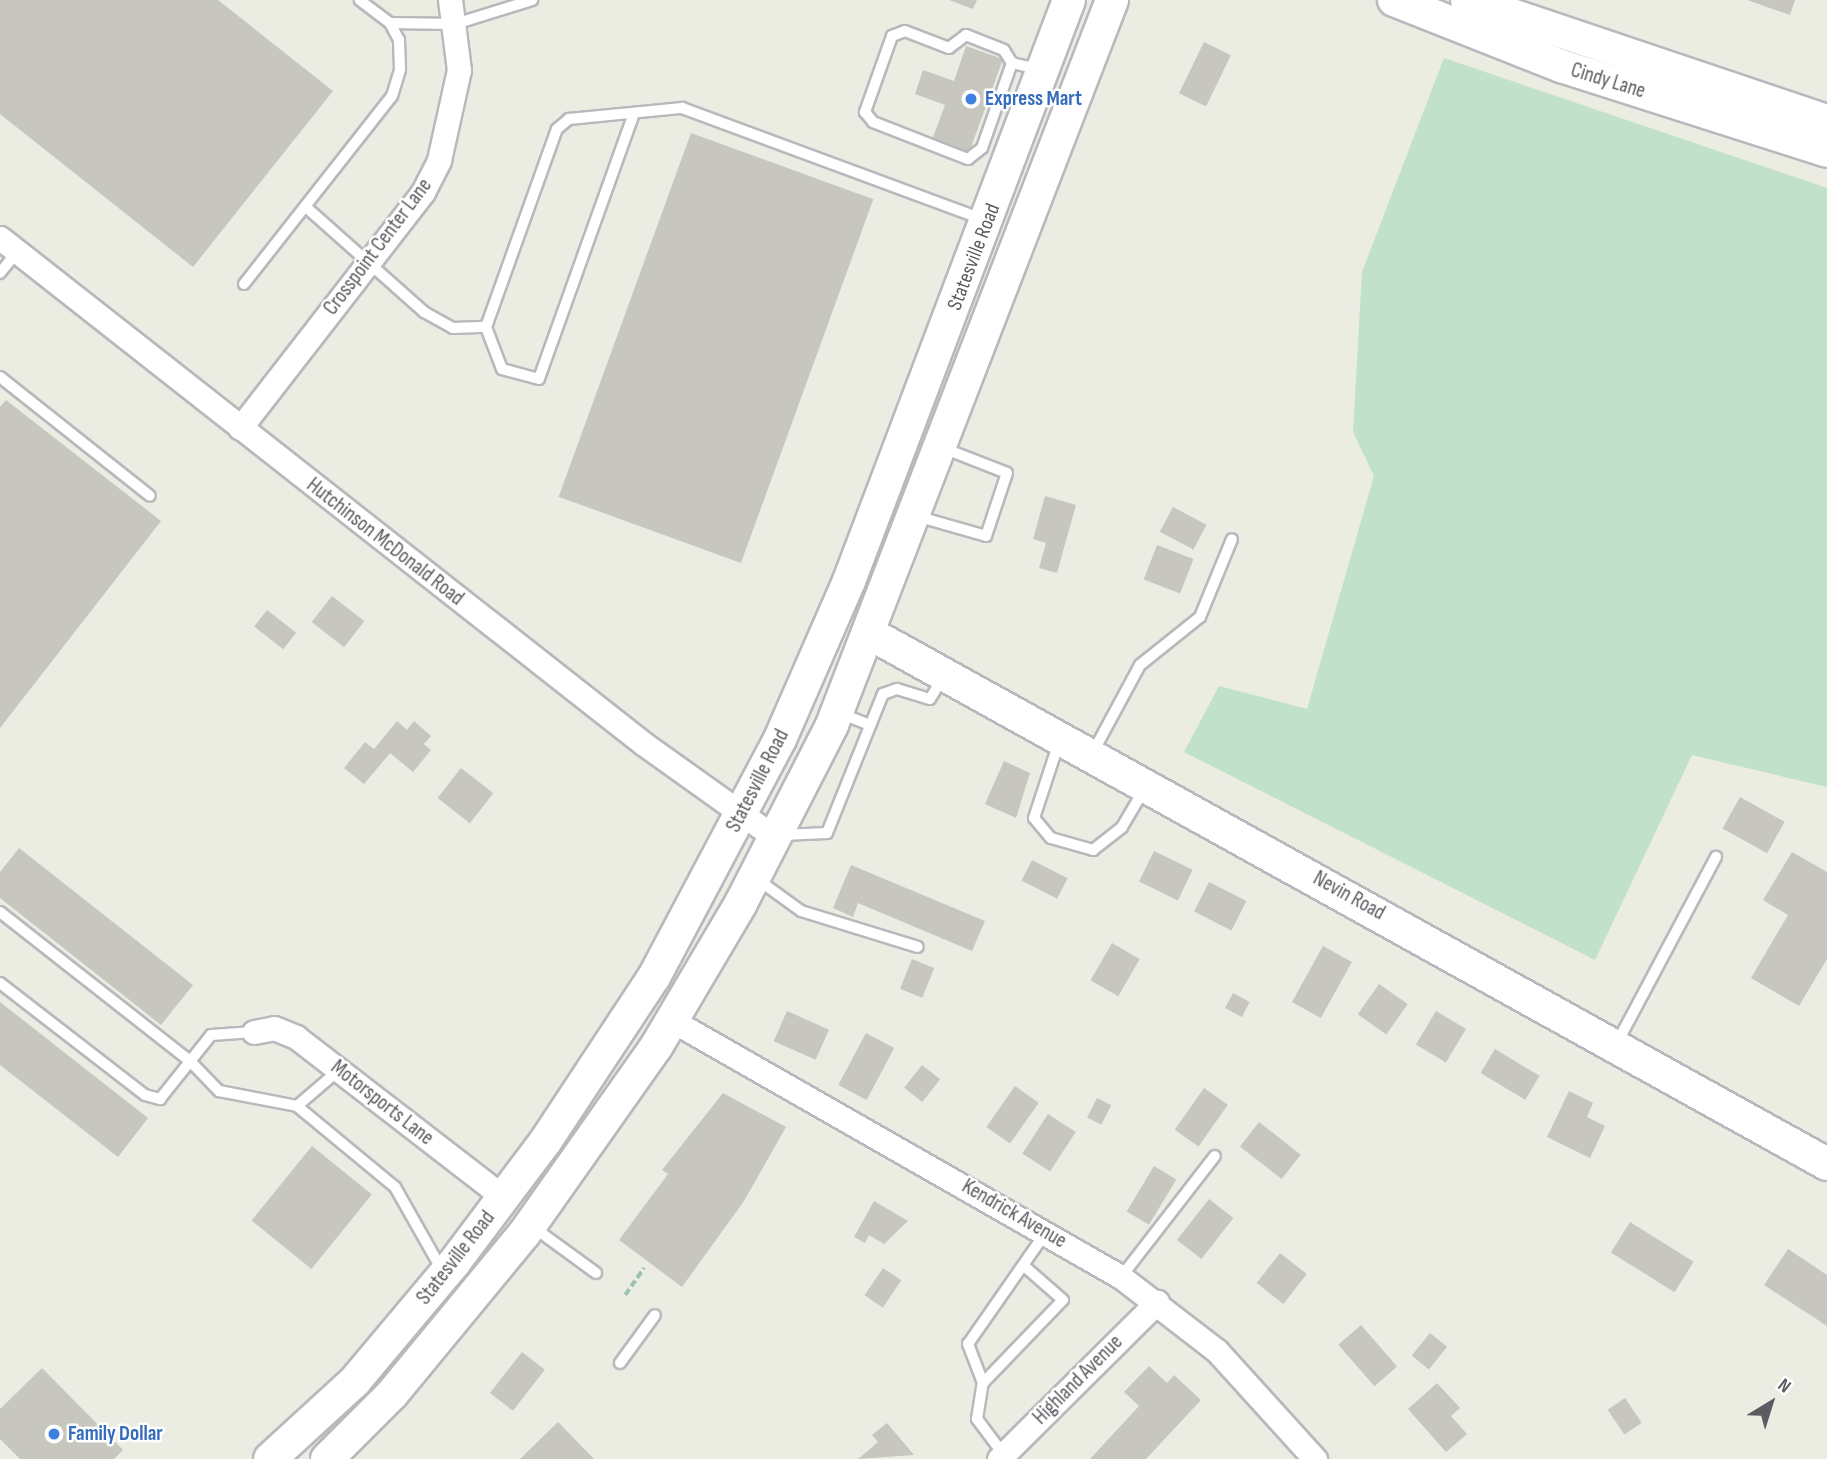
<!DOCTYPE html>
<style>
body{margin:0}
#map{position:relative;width:1827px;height:1459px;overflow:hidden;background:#ebece2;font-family:"Sofia Sans Condensed",sans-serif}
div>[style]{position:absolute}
.green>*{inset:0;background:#c1e1cb}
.building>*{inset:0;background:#c7c7bf;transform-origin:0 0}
.path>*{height:3.5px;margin-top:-1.75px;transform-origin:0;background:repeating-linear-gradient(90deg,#9cc1b1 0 7px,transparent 0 10.5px)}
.roads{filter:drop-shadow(2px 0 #b8b8bd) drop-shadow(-2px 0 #b8b8bd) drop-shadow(0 2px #b8b8bd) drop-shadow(0 -2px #b8b8bd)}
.lane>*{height:10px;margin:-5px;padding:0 5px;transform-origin:5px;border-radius:5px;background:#fff}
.street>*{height:23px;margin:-11.5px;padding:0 11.5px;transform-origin:11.5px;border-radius:11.5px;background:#fff}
.secondary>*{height:32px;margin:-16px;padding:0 16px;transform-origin:16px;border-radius:16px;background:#fff}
.dots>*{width:19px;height:19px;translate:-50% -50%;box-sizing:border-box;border:4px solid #fff;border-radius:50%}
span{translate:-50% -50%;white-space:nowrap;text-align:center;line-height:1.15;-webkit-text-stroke:5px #fff;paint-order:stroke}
.street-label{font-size:21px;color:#5b5c61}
.shop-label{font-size:21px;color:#366cbe;font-weight:700}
.left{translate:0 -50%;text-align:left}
.north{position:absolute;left:1736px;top:1368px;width:70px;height:70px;-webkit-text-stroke:5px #fff;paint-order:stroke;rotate:38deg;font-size:19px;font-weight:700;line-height:28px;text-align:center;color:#5b5c61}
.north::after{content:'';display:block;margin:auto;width:24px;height:32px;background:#5b5c61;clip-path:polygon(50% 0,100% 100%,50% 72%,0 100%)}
</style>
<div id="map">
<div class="green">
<div style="clip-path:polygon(1444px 58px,1827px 188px,1827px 787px,1692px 755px,1595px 960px,1184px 752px,1219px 686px,1307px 709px,1374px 476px,1353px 432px,1362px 272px)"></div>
</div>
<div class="building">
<div style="clip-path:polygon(0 0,218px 0,333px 91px,193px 267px,0 114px)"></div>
<div style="clip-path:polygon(949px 0,977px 0,973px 9px)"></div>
<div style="clip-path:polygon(1747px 0,1795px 0,1790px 15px)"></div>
<div style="left:1204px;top:42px;width:30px;height:57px;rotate:26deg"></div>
<div style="clip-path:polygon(966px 46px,1003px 59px,969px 153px,932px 140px,945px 105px,915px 94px,923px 70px,954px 81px)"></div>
<div style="left:691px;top:133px;width:194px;height:387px;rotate:20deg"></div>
<div style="clip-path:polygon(6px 400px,161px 521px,0 728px,0 407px)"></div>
<div style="clip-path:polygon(1045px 496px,1076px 505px,1057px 573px,1039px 568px,1046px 543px,1033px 539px)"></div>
<div style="left:1173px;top:507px;width:38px;height:28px;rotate:28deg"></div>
<div style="left:1157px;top:545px;width:39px;height:37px;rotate:21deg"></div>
<div style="left:332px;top:596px;width:41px;height:33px;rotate:38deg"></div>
<div style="left:267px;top:610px;width:37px;height:21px;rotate:38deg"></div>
<div style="clip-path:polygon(397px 721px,407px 730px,414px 721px,431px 736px,424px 744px,431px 750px,413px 772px,390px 753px,364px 784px,344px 768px,365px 742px,374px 749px)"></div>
<div style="clip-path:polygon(1004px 761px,1030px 773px,1016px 818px,985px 804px)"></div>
<div style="left:461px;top:768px;width:41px;height:38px;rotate:38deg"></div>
<div style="left:1740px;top:797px;width:51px;height:36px;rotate:29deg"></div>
<div style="clip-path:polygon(19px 848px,193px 985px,161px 1025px,0 898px,0 872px)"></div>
<div style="left:1154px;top:851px;width:43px;height:34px;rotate:26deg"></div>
<div style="clip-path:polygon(1792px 852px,1827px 872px,1827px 959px,1799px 1006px,1751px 978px,1788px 915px,1763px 900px)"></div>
<div style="left:1032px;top:860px;width:40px;height:23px;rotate:27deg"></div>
<div style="clip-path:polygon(851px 865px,985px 921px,972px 951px,858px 903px,853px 917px,833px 908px)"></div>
<div style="left:1209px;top:882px;width:42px;height:33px;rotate:27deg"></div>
<div style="left:1112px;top:943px;width:32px;height:43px;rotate:30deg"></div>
<div style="left:1323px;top:946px;width:33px;height:64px;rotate:29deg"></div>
<div style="left:912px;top:959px;width:24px;height:32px;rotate:22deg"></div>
<div style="left:1379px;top:984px;width:35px;height:37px;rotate:35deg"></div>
<div style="left:1233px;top:993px;width:19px;height:17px;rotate:28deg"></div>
<div style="clip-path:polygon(0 1002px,148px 1118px,118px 1157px,0 1065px)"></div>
<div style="left:787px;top:1011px;width:46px;height:33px;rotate:24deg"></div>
<div style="left:1436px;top:1011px;width:35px;height:39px;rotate:31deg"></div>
<div style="left:866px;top:1033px;width:32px;height:59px;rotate:28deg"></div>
<div style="left:1495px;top:1049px;width:52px;height:28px;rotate:31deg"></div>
<div style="left:922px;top:1065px;width:23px;height:29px;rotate:38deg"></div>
<div style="left:1015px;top:1086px;width:29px;height:50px;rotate:35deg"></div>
<div style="left:1204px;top:1088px;width:29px;height:51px;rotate:35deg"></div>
<div style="clip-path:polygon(1569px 1091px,1593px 1103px,1587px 1117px,1605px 1126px,1590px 1158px,1547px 1137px)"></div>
<div style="clip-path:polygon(723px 1093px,786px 1127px,744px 1201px,682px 1287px,619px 1240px,668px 1174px,662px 1170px)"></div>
<div style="left:1097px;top:1098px;width:16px;height:22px;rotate:27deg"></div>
<div style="left:1048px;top:1114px;width:33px;height:47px;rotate:33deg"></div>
<div style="left:1259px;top:1122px;width:53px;height:31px;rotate:38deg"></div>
<div style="left:312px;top:1146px;width:77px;height:96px;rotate:39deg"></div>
<div style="left:1154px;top:1166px;width:26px;height:53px;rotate:31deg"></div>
<div style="left:1209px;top:1199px;width:31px;height:52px;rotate:38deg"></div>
<div style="clip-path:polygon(874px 1201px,908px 1221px,884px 1244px,869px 1235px,865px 1243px,854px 1237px)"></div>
<div style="left:1630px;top:1222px;width:75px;height:36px;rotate:32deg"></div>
<div style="clip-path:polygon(1788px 1249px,1827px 1275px,1827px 1326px,1764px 1285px)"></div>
<div style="left:1280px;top:1253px;width:34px;height:38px;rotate:38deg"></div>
<div style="left:883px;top:1268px;width:22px;height:33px;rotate:34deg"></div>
<div style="left:1361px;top:1325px;width:55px;height:30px;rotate:49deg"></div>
<div style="left:1430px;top:1333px;width:22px;height:29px;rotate:39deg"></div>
<div style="left:522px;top:1352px;width:29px;height:52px;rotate:38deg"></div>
<div style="clip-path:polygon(1149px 1366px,1167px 1383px,1174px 1375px,1201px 1400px,1146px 1459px,1090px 1459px,1139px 1406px,1124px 1392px)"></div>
<div style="clip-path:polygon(42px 1368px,123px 1450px,114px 1459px,20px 1459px,0 1439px,0 1409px)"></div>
<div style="clip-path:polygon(1437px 1383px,1460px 1408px,1451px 1416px,1467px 1434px,1446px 1452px,1408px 1409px)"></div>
<div style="left:1625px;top:1398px;width:30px;height:21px;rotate:56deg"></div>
<div style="clip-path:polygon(558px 1422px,594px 1459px,520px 1459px)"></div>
<div style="clip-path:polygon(887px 1423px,914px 1455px,858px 1459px,878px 1442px,872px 1435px)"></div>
</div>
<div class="path">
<div style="left:625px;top:1295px;width:33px;rotate:-55deg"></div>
</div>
<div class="roads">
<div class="lane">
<div style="left:390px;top:23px;width:65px;rotate:0.9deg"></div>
<div style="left:455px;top:24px;width:81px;rotate:-17.3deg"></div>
<div style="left:1012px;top:63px;width:15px;rotate:-122deg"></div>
<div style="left:1004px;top:50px;width:41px;rotate:-158.5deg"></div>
<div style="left:966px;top:35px;width:21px;rotate:143deg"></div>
<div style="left:949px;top:48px;width:47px;rotate:-158.9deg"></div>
<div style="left:905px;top:31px;width:14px;rotate:159deg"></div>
<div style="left:892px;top:36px;width:81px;rotate:109.6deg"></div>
<div style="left:865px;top:112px;width:13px;rotate:51deg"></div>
<div style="left:873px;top:122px;width:102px;rotate:21.3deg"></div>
<div style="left:968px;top:159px;width:18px;rotate:-38deg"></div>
<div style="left:982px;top:148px;width:90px;rotate:-70.6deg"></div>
<div style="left:1012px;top:63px;width:28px;rotate:13deg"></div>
<div style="left:633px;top:116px;width:279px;rotate:109.7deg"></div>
<div style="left:539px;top:379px;width:38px;rotate:-165deg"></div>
<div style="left:502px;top:369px;width:45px;rotate:-110.9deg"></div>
<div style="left:486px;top:327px;width:210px;rotate:-70.3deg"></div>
<div style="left:557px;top:129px;width:16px;rotate:-40deg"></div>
<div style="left:569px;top:119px;width:114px;rotate:-5.6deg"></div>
<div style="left:682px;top:108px;width:320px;rotate:20.3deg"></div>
<div style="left:307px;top:208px;width:157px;rotate:41.6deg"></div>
<div style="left:424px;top:312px;width:33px;rotate:29deg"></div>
<div style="left:453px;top:328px;width:33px;rotate:-2deg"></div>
<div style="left:0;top:273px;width:27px;rotate:-51deg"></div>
<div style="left:244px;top:284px;width:239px;rotate:-51.8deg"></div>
<div style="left:392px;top:96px;width:28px;rotate:-73deg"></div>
<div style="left:400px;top:69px;width:29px;rotate:-92deg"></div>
<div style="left:399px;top:40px;width:19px;rotate:-118deg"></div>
<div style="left:390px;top:23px;width:38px;rotate:-143deg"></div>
<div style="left:0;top:377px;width:191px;rotate:38.4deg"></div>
<div style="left:916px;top:516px;width:73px;rotate:15.9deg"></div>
<div style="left:986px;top:536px;width:66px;rotate:-71.6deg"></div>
<div style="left:1007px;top:473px;width:69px;rotate:-158.7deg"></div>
<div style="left:840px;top:713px;width:32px;rotate:22deg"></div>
<div style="left:1059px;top:742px;width:80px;rotate:108.2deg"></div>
<div style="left:1034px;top:818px;width:26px;rotate:50deg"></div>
<div style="left:1051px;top:838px;width:44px;rotate:15.9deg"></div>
<div style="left:1093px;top:850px;width:37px;rotate:-38deg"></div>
<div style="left:1122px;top:827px;width:45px;rotate:-59.5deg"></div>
<div style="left:1092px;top:754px;width:101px;rotate:-61.7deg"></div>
<div style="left:1140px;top:665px;width:77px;rotate:-38.7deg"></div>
<div style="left:1200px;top:617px;width:84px;rotate:-67.7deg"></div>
<div style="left:782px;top:835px;width:45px;rotate:-2.5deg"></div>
<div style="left:827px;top:833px;width:150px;rotate:-68.1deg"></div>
<div style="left:883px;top:694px;width:15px;rotate:-20deg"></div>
<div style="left:897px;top:689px;width:34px;rotate:17deg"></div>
<div style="left:930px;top:699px;width:26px;rotate:-59deg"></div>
<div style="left:757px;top:879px;width:54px;rotate:36deg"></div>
<div style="left:801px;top:911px;width:122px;rotate:17.1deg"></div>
<div style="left:0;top:912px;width:241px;rotate:38.1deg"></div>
<div style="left:190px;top:1061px;width:42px;rotate:46deg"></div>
<div style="left:219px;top:1091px;width:79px;rotate:10.9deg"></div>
<div style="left:297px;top:1106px;width:55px;rotate:-40.6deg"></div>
<div style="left:0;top:983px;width:183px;rotate:37.7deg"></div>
<div style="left:145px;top:1095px;width:16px;rotate:15deg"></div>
<div style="left:160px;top:1099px;width:82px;rotate:-51.4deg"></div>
<div style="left:211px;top:1035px;width:43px;rotate:-4deg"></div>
<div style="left:1617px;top:1043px;width:211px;rotate:-62deg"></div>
<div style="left:297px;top:1106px;width:127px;rotate:39.6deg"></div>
<div style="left:395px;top:1187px;width:98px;rotate:60.5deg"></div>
<div style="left:533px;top:1227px;width:78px;rotate:36.1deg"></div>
<div style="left:1121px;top:1277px;width:153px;rotate:-52.2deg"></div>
<div style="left:620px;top:1363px;width:59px;rotate:-53.9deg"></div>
<div style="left:983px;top:1383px;width:115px;rotate:-46.1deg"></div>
<div style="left:1063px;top:1300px;width:52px;rotate:-138.9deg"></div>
<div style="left:1004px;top:1455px;width:45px;rotate:-126.9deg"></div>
<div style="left:977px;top:1419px;width:36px;rotate:-81deg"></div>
<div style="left:983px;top:1383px;width:42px;rotate:-111deg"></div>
<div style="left:968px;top:1344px;width:136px;rotate:-55.1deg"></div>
</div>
<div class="street">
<div style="left:0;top:238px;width:819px;rotate:38.16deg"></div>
<div style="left:644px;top:744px;width:162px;rotate:35.5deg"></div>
<div style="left:240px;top:428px;width:299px;rotate:-52.2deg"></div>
<div style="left:423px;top:192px;width:36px;rotate:-63deg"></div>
<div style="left:439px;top:160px;width:92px;rotate:-77.5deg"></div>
<div style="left:459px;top:70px;width:71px;rotate:-97.3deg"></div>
<div style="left:673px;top:1021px;width:516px;rotate:29.74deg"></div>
<div style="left:1121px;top:1277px;width:121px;rotate:37.6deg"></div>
<div style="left:1217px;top:1351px;width:146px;rotate:47.8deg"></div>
<div style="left:254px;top:1032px;width:20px;rotate:-11deg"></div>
<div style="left:274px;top:1028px;width:24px;rotate:22deg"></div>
<div style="left:296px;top:1037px;width:262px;rotate:37.7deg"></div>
<div style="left:999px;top:1459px;width:223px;rotate:-44.8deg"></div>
</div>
<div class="secondary">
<div style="left:1394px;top:0;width:180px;rotate:21.6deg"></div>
<div style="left:1561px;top:66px;width:279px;rotate:17.7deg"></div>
<div style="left:1467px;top:0;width:380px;rotate:18.6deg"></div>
<div style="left:869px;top:633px;width:1095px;rotate:29deg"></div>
<div style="left:270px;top:1459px;width:115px;rotate:-42.5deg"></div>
<div style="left:355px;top:1381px;width:154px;rotate:-50deg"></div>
<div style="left:454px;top:1263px;width:151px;rotate:-53.1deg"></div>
<div style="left:545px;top:1142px;width:198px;rotate:-56.6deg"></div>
<div style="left:654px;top:977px;width:269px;rotate:-62.1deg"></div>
<div style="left:780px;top:739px;width:172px;rotate:-66.4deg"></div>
<div style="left:849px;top:581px;width:621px;rotate:-69.26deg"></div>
<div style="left:327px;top:1459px;width:92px;rotate:-45deg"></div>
<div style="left:392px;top:1394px;width:207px;rotate:-50.5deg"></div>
<div style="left:524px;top:1234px;width:229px;rotate:-54.8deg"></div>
<div style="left:656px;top:1047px;width:167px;rotate:-59.4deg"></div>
<div style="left:741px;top:903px;width:200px;rotate:-62.9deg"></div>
<div style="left:832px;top:725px;width:777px;rotate:-68.88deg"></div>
</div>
</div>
<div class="dots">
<div style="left:971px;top:99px;background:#3f7fe0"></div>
<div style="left:54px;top:1434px;background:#3f7fe0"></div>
</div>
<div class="street-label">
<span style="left:1608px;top:81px;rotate:17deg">Cindy Lane</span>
<span style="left:378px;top:247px;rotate:-53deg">Crosspoint Center Lane</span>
<span style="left:974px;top:257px;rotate:-69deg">Statesville Road</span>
<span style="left:385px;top:542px;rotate:38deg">Hutchinson McDonald Road</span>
<span style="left:758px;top:781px;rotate:-63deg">Statesville Road</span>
<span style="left:1349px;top:896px;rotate:29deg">Nevin Road</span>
<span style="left:382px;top:1103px;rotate:38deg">Motorsports Lane</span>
<span style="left:1014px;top:1214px;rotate:30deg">Kendrick Avenue</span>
<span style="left:456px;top:1258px;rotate:-52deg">Statesville Road</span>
<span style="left:1078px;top:1380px;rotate:-45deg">Highland Avenue</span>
</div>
<div class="shop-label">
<span class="left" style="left:985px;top:99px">Express Mart</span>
<span class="left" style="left:68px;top:1434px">Family Dollar</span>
</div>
<div class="north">N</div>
</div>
